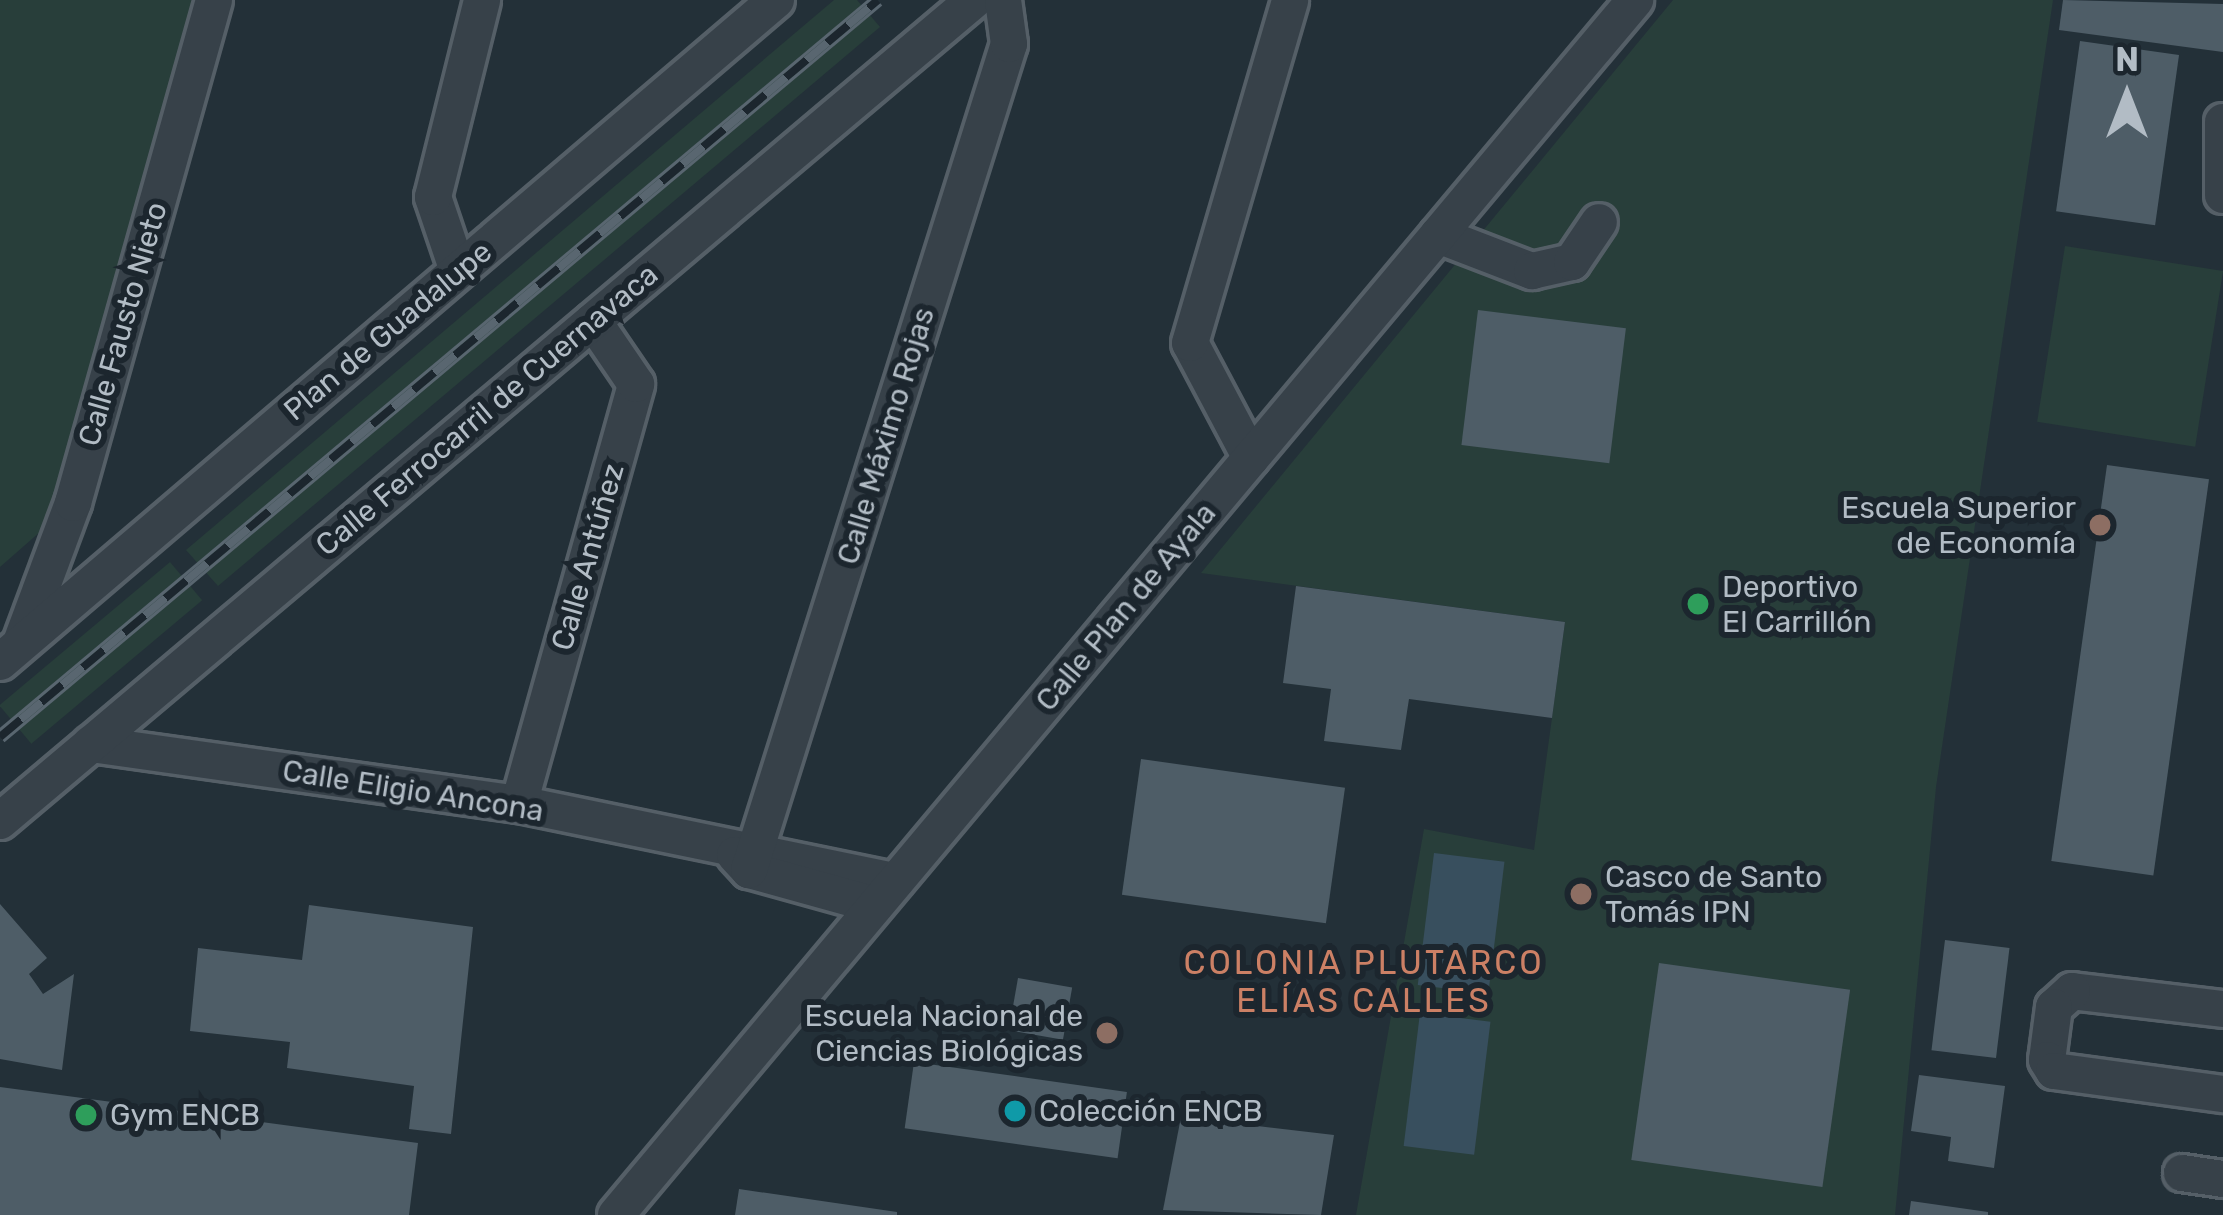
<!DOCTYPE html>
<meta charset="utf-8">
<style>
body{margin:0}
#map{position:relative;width:2223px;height:1215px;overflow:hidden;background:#233038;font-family:Rubik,sans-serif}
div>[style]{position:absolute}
.green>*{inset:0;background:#283e3a;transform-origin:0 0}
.water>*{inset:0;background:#384f5e;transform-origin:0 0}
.building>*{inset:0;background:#4e5d67;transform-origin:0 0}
.roads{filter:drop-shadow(3px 0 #555f67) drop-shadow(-3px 0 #555f67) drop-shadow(0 3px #555f67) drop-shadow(0 -3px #555f67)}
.minor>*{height:36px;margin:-18px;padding:0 18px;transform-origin:18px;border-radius:18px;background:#374149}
.rail>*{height:14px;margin-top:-7px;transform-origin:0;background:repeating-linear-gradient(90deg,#1c262e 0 27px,#596670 0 54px);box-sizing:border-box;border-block:3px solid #596670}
.dots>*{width:33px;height:33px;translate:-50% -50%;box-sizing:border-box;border:6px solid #1c262e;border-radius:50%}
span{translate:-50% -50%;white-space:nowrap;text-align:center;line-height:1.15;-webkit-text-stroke:12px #1c262e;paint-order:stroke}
.street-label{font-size:30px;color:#b2bcc5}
.poi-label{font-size:30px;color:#b2bcc5}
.right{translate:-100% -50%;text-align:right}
.left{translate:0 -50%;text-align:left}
.neighbourhood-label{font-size:33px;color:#cc8065;letter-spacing:3px}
.north{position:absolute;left:2067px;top:36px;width:120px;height:120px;-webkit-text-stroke:9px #1c262e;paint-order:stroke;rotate:0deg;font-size:33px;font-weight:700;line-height:48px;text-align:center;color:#b2bcc5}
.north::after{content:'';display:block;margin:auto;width:42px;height:54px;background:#b2bcc5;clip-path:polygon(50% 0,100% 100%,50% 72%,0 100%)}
</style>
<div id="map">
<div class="green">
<div style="clip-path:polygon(0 0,192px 0,73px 503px,0 567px)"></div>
<div style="clip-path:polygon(834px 0,857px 0,880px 27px,218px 586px,186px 550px)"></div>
<div style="clip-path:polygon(1673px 0,2053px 0,1936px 787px,1895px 1215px,1356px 1215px,1424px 829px,1534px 850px,1565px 622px,1201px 573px)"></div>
<div style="left:2065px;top:246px;width:160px;height:178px;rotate:9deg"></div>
<div style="left:170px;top:562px;width:50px;height:223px;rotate:50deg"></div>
</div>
<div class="water">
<div style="left:1434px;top:853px;width:71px;height:133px;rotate:7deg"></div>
<div style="left:1420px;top:1013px;width:71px;height:134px;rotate:7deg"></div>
</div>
<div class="building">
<div style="clip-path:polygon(2063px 0,2223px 4px,2223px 52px,2059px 30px)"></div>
<div style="left:2080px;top:41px;width:100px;height:172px;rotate:8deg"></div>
<div style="left:1478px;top:310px;width:149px;height:136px;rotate:7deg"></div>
<div style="left:2107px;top:465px;width:103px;height:400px;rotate:8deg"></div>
<div style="clip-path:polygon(1296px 586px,1565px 622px,1552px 718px,1409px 699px,1401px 750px,1324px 741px,1331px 689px,1283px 683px)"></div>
<div style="left:1141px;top:759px;width:206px;height:137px;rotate:8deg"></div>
<div style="clip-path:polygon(0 904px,47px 958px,29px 974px,43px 994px,74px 974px,62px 1070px,0 1059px)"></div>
<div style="clip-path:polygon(309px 905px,473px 927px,451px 1134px,409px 1129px,414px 1086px,287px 1068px,290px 1042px,190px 1031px,198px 948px,302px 960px)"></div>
<div style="left:1945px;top:940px;width:65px;height:111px;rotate:7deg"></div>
<div style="left:1659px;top:963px;width:193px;height:199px;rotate:8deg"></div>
<div style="left:1018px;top:978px;width:55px;height:53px;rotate:10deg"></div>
<div style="left:914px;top:1062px;width:215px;height:67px;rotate:8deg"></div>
<div style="clip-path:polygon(1919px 1075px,2005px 1086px,1994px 1168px,1948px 1161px,1951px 1137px,1911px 1131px)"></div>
<div style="clip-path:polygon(0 1087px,418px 1143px,409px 1215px,0 1215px)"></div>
<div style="clip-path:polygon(1181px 1117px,1334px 1135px,1321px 1215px,1163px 1210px)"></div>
<div style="clip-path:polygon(739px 1189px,897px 1212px,897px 1215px,735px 1215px)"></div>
<div style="clip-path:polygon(1911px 1201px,1988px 1212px,1988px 1215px,1909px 1215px)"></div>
</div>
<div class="roads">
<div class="minor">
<div style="left:2223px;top:122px;width:73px;rotate:90deg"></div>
<div style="left:1438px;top:235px;width:101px;rotate:21deg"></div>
<div style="left:1532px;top:271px;width:41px;rotate:-12.7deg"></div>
<div style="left:1572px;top:262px;width:48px;rotate:-56deg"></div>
<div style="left:458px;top:271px;width:78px;rotate:-108.7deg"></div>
<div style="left:433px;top:197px;width:203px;rotate:-76deg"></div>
<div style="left:1251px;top:458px;width:130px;rotate:-117.9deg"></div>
<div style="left:1190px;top:343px;width:357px;rotate:-73.7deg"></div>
<div style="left:22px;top:640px;width:146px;rotate:-69.6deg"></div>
<div style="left:73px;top:503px;width:522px;rotate:-74.34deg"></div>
<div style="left:0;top:662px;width:1020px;rotate:-40.47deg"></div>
<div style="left:91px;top:744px;width:432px;rotate:8deg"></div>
<div style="left:519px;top:804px;width:384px;rotate:11.6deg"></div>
<div style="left:519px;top:804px;width:436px;rotate:-74.4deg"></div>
<div style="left:636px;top:384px;width:76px;rotate:-124.3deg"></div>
<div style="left:0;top:821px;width:1274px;rotate:-40.13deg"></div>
<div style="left:735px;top:855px;width:21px;rotate:47deg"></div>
<div style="left:749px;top:870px;width:131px;rotate:15.5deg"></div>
<div style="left:749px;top:870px;width:866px;rotate:-72.53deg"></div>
<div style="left:1009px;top:44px;width:44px;rotate:-97.8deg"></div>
<div style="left:2223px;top:1009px;width:152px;rotate:-173.2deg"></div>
<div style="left:2072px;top:991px;width:24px;rotate:138deg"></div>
<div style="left:2054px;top:1007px;width:53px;rotate:97.5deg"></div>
<div style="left:2047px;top:1060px;width:13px;rotate:58deg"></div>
<div style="left:2054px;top:1071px;width:171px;rotate:7.8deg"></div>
<div style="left:2182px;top:1173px;width:41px;rotate:8.3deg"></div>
<div style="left:616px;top:1215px;width:1586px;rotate:-50.01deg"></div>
</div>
</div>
<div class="rail">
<div style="left:0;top:737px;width:1146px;rotate:-40.01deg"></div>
</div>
<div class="dots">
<div style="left:2100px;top:525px;background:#8d6e63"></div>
<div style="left:1698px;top:604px;background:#2e9e5b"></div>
<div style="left:1581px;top:894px;background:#8d6e63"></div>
<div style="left:1107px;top:1033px;background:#8d6e63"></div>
<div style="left:1015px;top:1111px;background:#0f9aa8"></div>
<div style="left:86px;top:1115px;background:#2e9e5b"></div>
</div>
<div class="street-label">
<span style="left:123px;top:324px;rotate:-74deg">Calle Fausto Nieto</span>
<span style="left:388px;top:331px;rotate:-40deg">Plan de Guadalupe</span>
<span style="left:487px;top:410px;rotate:-40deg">Calle Ferrocarril de Cuernavaca</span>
<span style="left:886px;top:436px;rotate:-73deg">Calle Máximo Rojas</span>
<span style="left:588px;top:557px;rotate:-74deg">Calle Antúñez</span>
<span style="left:1126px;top:607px;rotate:-50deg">Calle Plan de Ayala</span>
<span style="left:413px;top:791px;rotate:9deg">Calle Eligio Ancona</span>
</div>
<div class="poi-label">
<span class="right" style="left:2076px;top:525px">Escuela Superior<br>de Economía</span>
<span class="left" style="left:1722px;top:604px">Deportivo<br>El Carrillón</span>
<span class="left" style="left:1605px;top:894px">Casco de Santo<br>Tomás IPN</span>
<span class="right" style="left:1083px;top:1033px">Escuela Nacional de<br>Ciencias Biológicas</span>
<span class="left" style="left:1039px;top:1111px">Colección ENCB</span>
<span class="left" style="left:110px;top:1115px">Gym ENCB</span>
</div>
<div class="neighbourhood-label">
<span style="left:1364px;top:982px">COLONIA PLUTARCO<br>ELÍAS CALLES</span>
</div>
<div class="north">N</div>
</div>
